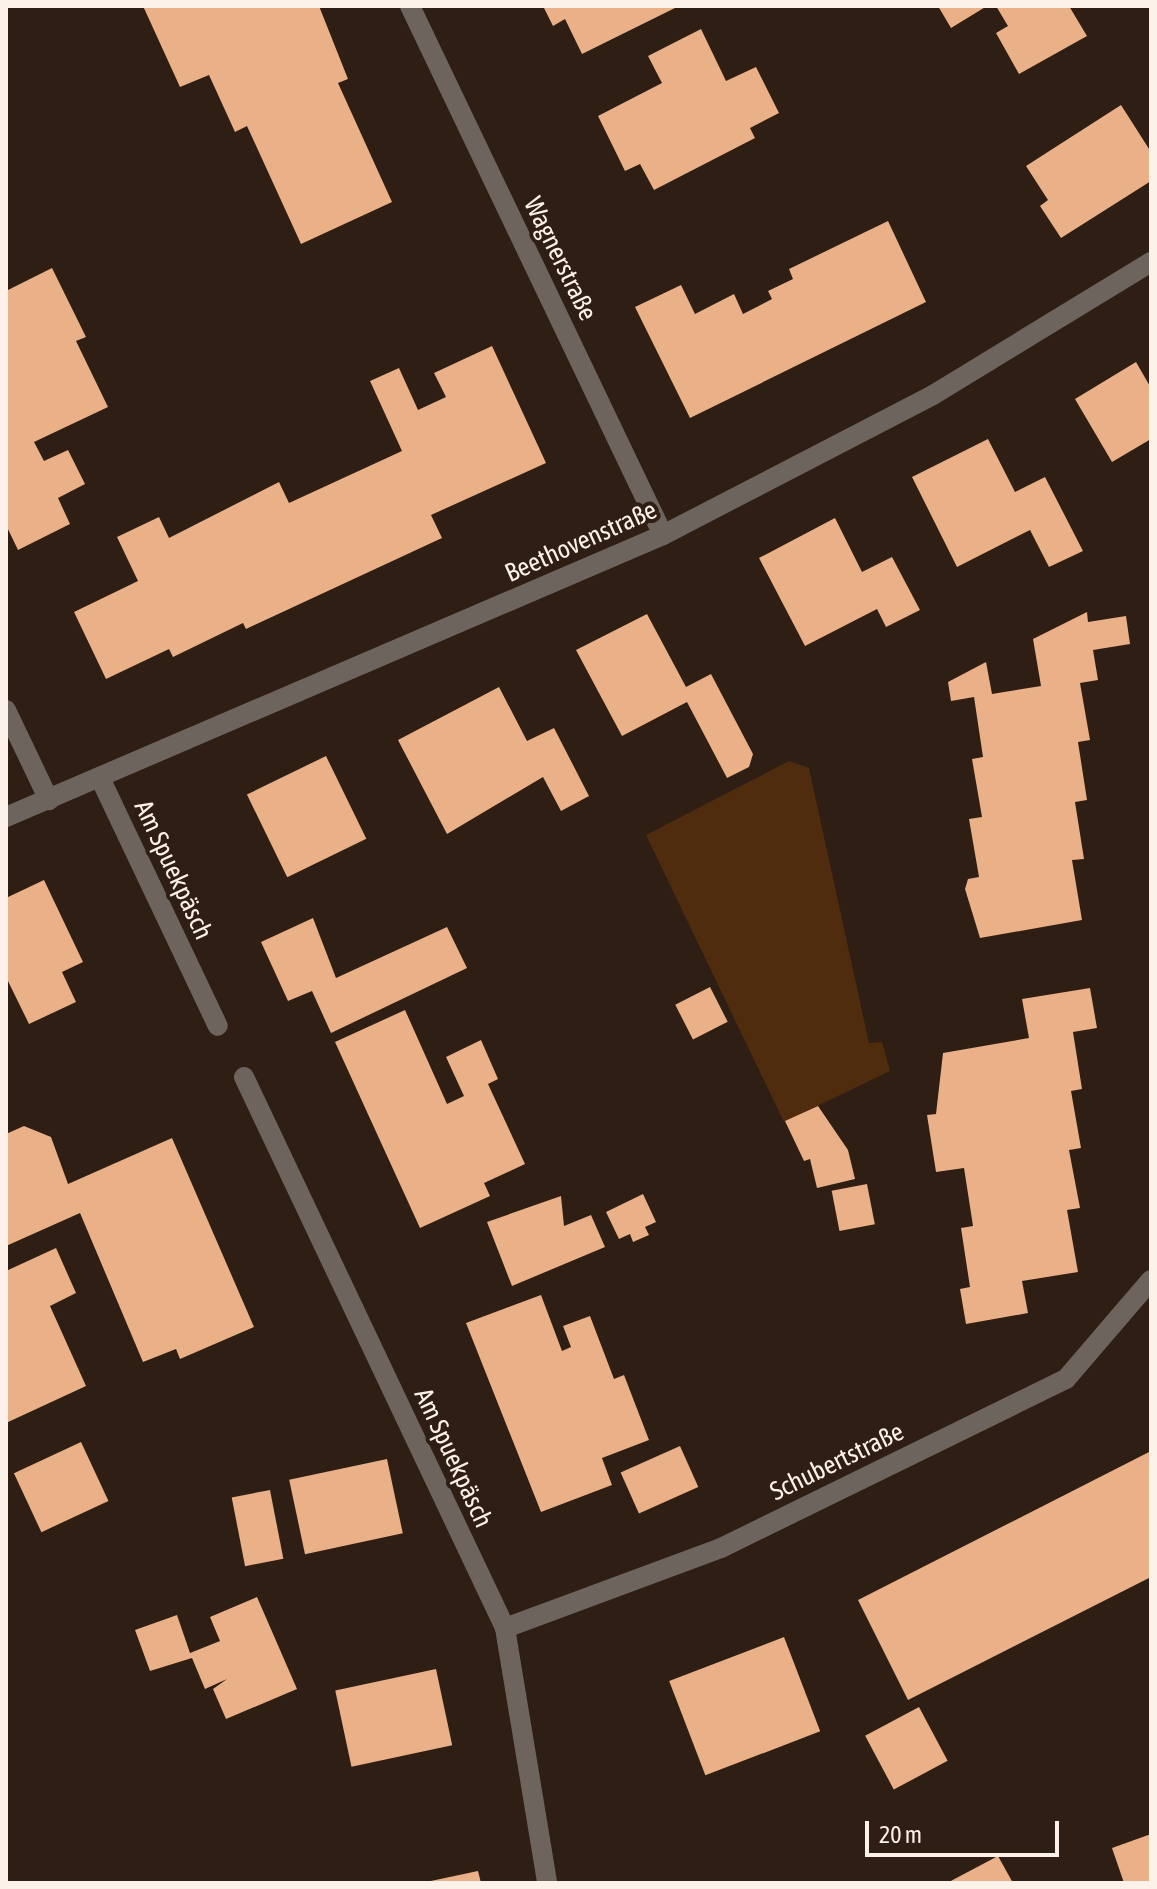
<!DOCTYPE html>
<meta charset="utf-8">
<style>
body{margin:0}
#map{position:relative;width:1157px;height:1889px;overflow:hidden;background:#2e1e13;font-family:"Asap Condensed",sans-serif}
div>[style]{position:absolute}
.green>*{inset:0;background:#502c0e}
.building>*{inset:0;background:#eab087;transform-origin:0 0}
.street>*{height:20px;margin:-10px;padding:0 10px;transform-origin:10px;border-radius:10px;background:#6d645e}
span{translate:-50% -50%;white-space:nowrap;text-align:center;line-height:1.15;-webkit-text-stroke:8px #2e1e13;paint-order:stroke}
.street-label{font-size:26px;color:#fdf2ea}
.frame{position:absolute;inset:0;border:8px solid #fdf2ea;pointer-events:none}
.scale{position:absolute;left:865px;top:1821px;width:194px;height:36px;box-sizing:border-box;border:4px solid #fdf2ea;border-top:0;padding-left:10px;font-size:24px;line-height:28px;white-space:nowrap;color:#fdf2ea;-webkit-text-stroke:6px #2e1e13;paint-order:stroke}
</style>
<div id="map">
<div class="green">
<div style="clip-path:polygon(789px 761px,809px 768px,869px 1043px,882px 1042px,890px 1071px,784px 1122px,646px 835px)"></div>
</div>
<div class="building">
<div style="clip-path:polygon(143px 6px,319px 6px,348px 79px,338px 83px,392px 202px,301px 244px,247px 126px,235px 132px,209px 75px,180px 87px)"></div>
<div style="clip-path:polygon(543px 6px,679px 6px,582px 54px,565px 19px,553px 26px)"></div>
<div style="clip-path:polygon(938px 6px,987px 6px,951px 28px)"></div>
<div style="clip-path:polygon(996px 6px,1069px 6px,1087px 36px,1019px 74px,996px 33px,1008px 26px)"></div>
<div style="clip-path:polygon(701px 29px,726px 81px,756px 67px,779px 113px,750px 128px,755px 138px,654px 190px,640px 164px,625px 171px,598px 116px,662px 83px,648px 56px)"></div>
<div style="clip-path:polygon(1121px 105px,1151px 152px,1151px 181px,1061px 238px,1040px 206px,1048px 200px,1026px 166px)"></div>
<div style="clip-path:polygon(888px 221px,926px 302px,690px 418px,635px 307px,681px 285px,695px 314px,734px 294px,743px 314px,772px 299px,768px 291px,793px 279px,789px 269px)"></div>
<div style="clip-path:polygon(52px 268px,86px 337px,76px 341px,108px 407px,34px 442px,44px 461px,68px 450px,85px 484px,58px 498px,70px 524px,18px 550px,6px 525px,6px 291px)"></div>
<div style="clip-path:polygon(492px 346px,546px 463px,431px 515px,442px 538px,246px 629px,243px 623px,173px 657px,169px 649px,106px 679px,74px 612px,138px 581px,117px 537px,159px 517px,169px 538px,279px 482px,289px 503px,402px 451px,370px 381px,399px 368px,418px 410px,446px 397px,434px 373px)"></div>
<div style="clip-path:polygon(1136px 362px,1151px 388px,1151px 439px,1112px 462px,1075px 399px)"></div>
<div style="clip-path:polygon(988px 439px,1015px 492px,1045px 477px,1083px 551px,1049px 567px,1030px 530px,957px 567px,912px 477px)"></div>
<div style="clip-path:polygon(835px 518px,862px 572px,892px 557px,920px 610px,886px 627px,877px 609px,805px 646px,759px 558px)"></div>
<div style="clip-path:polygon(1087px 612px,1088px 622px,1126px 616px,1130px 644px,1093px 650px,1098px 680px,1080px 683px,1090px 740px,1078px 742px,1087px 800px,1075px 802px,1084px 859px,1072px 860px,1082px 920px,980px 938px,965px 889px,968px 879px,979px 877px,969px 819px,982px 817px,972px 759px,983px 757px,974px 697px,951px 701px,948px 682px,986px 662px,992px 694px,1041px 686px,1033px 639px)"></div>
<div style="clip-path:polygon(647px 614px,686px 687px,711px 674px,753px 754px,749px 767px,727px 778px,687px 702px,622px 736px,576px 650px)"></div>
<div style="clip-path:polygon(499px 687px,527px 741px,554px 728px,589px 796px,561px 811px,543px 777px,447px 834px,398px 740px)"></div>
<div style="left:326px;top:756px;width:92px;height:88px;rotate:64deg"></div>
<div style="clip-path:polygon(44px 880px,83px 962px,62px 972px,76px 1002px,29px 1024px,6px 977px,6px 898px)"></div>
<div style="clip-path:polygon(313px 918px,336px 978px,447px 927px,467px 968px,331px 1033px,312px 991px,288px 1001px,261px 942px)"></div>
<div style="left:710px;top:987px;width:39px;height:39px;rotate:63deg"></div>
<div style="clip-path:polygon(1090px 988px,1097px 1028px,1073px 1032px,1082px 1089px,1071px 1091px,1081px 1148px,1069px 1150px,1080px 1208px,1067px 1210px,1078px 1272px,1022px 1281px,1028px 1313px,966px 1324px,960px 1289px,970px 1287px,961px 1228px,973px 1226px,964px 1168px,936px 1172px,927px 1115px,936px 1114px,943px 1053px,1029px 1038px,1022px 999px)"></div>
<div style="clip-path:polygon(405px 1010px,447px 1104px,464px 1096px,446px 1057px,481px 1040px,498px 1079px,488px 1084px,525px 1164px,484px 1183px,490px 1196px,420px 1228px,335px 1042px)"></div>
<div style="clip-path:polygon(818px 1106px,848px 1150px,855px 1179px,817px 1188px,810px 1159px,804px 1161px,785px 1121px)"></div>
<div style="clip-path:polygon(24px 1126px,51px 1137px,68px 1184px,172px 1138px,254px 1327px,180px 1359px,176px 1349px,143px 1362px,80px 1213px,6px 1246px,6px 1134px)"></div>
<div style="left:867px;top:1184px;width:41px;height:36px;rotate:79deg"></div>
<div style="clip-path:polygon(643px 1194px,656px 1222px,645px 1227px,649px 1235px,633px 1242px,630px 1234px,619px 1239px,606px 1212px)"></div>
<div style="clip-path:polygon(561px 1196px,564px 1226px,591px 1215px,605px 1247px,512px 1286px,487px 1222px)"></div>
<div style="clip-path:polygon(56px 1248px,76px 1293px,50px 1306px,86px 1386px,6px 1423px,6px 1271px)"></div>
<div style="clip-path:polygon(541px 1295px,562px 1351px,571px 1347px,563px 1326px,590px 1316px,614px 1379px,624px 1375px,649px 1440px,602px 1458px,612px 1485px,541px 1512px,466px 1323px)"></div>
<div style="left:81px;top:1442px;width:65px;height:74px;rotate:65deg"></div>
<div style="left:680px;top:1446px;width:45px;height:65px;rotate:66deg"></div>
<div style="clip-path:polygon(1151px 1451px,1151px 1577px,908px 1700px,858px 1600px)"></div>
<div style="left:387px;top:1459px;width:76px;height:100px;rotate:78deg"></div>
<div style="left:270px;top:1490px;width:70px;height:39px;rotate:79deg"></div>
<div style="clip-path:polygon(257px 1597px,297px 1689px,226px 1719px,213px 1689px,227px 1679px,205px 1689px,192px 1658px,150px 1671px,135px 1630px,177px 1615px,190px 1653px,220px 1641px,210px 1617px)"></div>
<div style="left:784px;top:1637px;width:101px;height:123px;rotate:69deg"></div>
<div style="left:436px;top:1669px;width:78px;height:103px;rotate:78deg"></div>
<div style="left:919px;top:1707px;width:61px;height:61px;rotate:62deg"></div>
<div style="clip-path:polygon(1151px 1834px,1151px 1883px,1124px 1883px,1112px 1848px)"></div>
<div style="clip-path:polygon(998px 1856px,1013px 1883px,947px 1883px)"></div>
<div style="clip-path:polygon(478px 1871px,481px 1883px,426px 1883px,426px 1882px)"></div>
</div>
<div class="street">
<div style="left:410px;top:6px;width:586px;rotate:64.44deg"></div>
<div style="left:6px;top:710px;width:100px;rotate:64.5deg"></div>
<div style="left:101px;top:780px;width:272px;rotate:64.6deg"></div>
<div style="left:6px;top:817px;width:715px;rotate:-23.23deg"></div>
<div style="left:663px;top:535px;width:304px;rotate:-27.4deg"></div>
<div style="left:933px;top:395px;width:255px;rotate:-31.4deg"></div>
<div style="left:244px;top:1077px;width:610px;rotate:64.65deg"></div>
<div style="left:505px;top:1628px;width:258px;rotate:80.6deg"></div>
<div style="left:505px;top:1628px;width:230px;rotate:-20.3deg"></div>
<div style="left:721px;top:1548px;width:384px;rotate:-26.1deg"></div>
<div style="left:1066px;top:1379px;width:130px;rotate:-49.4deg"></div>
</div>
<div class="street-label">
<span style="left:560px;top:259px;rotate:64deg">Wagnerstraße</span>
<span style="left:581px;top:542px;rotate:-24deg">Beethovenstraße</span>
<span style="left:173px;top:870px;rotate:65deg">Am Spuekpäsch</span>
<span style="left:453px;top:1458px;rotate:65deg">Am Spuekpäsch</span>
<span style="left:837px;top:1462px;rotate:-26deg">Schubertstraße</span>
</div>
<div class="frame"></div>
<div class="scale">20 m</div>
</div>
